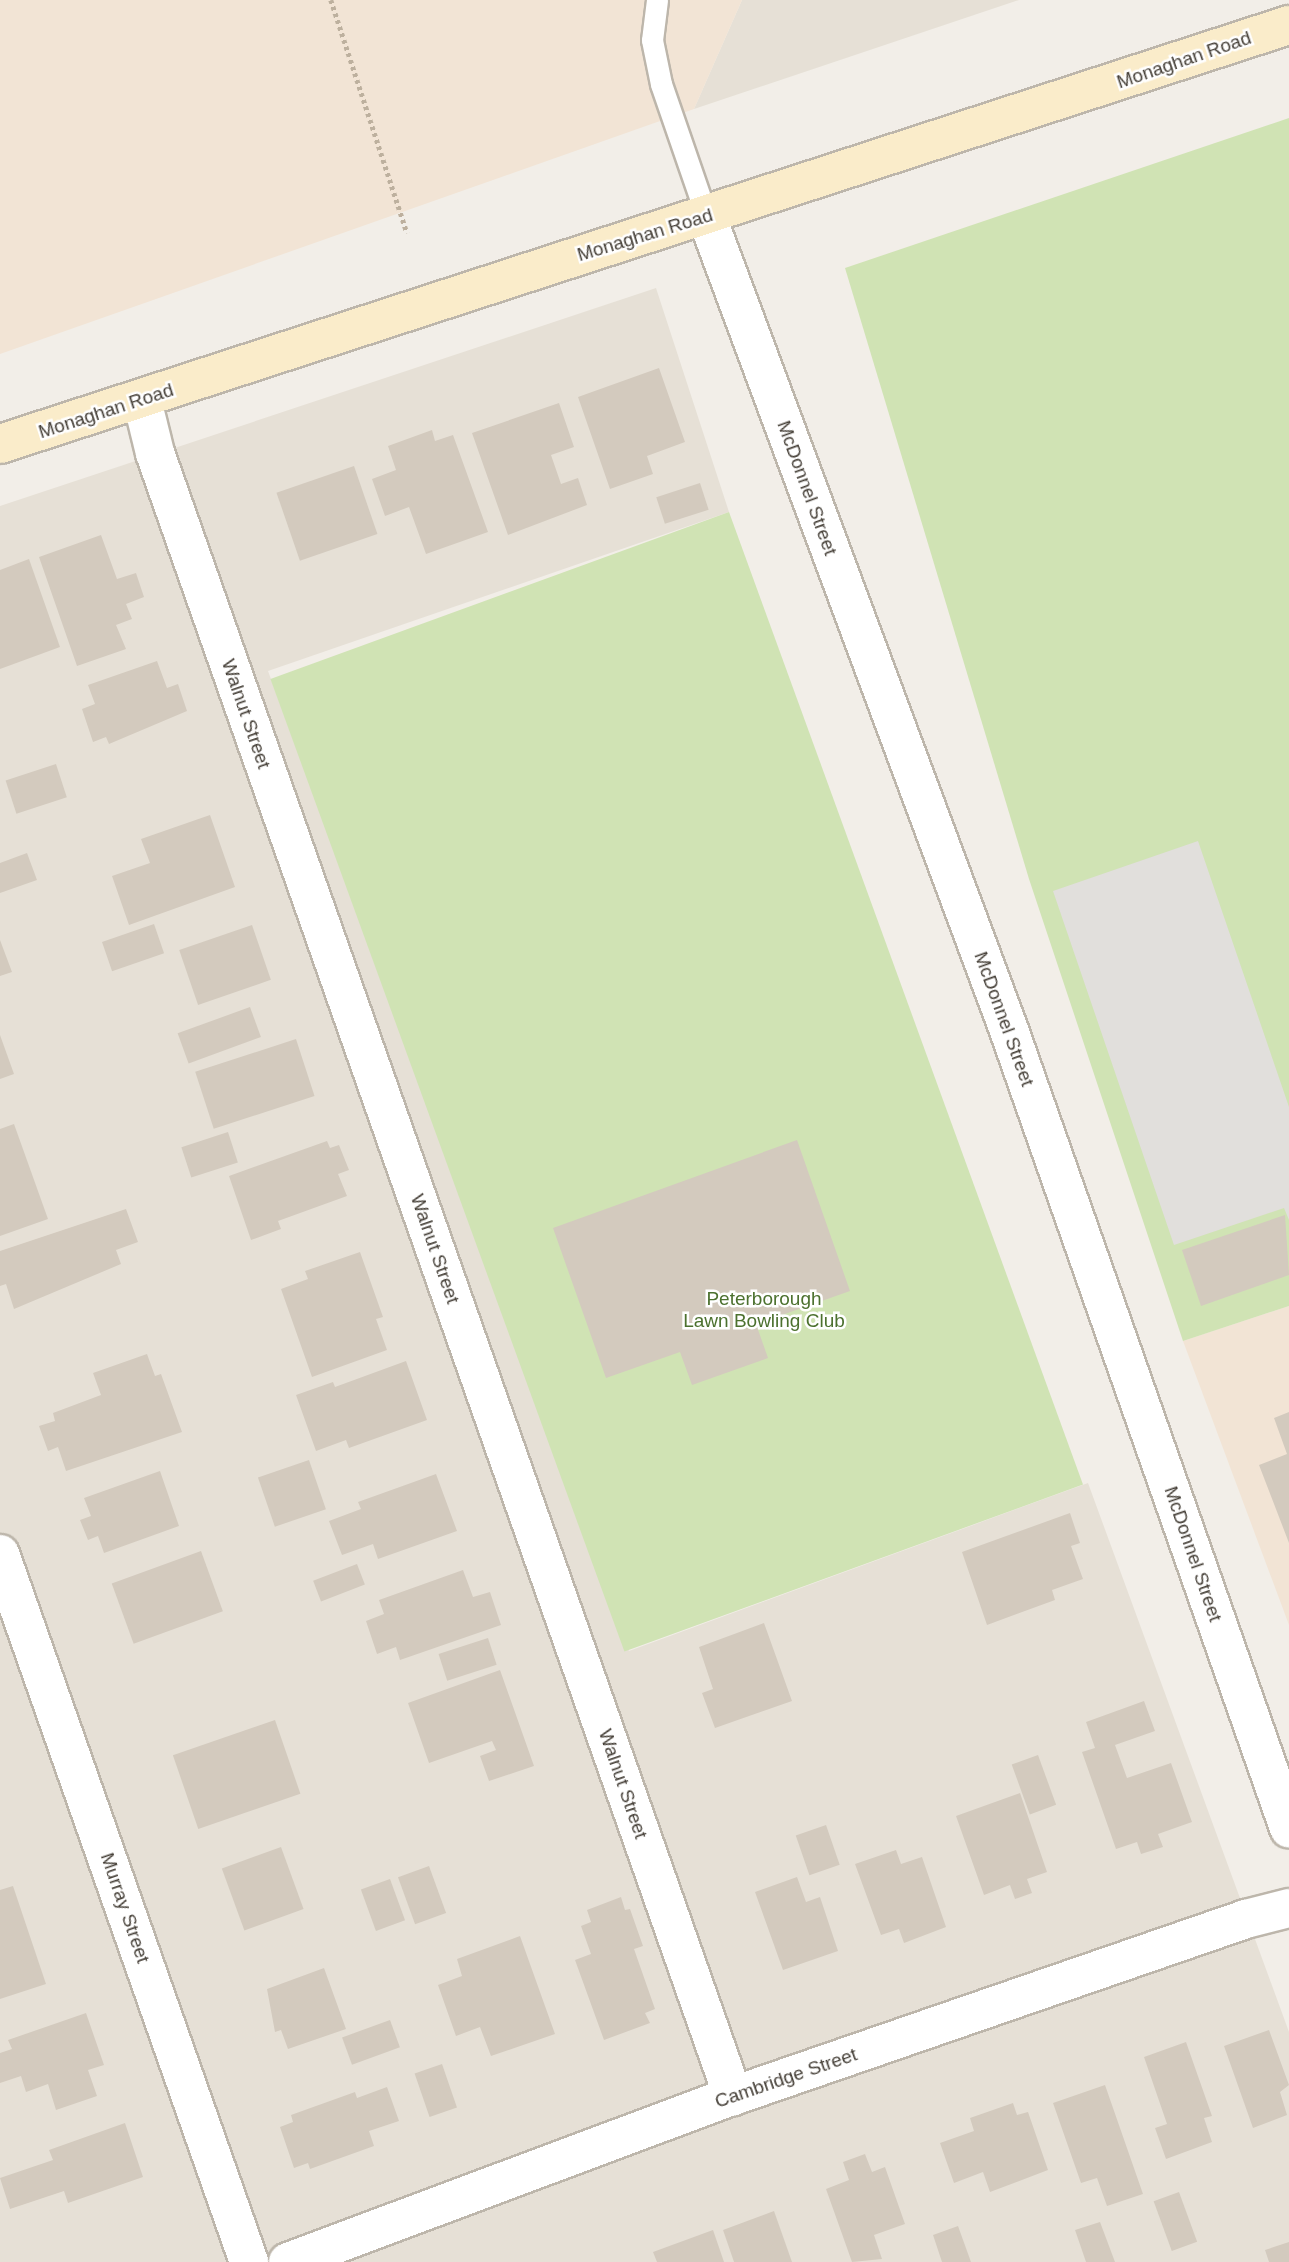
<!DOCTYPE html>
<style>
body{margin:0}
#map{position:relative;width:1289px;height:2262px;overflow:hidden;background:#f2eee8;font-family:Helvetica,sans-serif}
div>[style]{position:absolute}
.residential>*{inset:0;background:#e6e0d6}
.commercial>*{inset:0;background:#f2e4d5}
.green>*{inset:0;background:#d0e3b4;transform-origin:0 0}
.parking>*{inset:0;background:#e1dfdc}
.building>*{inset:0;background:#d3cabe;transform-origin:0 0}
.path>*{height:4.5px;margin-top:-2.25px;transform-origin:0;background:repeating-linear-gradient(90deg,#bdb09e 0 3.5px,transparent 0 7px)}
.roads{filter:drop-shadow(2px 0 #bdb6ab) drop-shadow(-2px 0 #bdb6ab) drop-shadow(0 2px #bdb6ab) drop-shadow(0 -2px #bdb6ab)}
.service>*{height:21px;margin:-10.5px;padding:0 10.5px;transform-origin:10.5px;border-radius:10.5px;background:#fff}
.minor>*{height:38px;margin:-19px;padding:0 19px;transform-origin:19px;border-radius:19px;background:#fff}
.tertiary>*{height:38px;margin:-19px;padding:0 19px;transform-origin:19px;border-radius:19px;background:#fff}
.secondary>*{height:38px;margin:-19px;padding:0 19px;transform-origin:19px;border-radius:19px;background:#faecca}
span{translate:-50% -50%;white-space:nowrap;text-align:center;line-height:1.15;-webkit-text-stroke:5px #fff;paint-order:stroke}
.street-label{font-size:19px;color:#453f37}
.park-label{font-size:19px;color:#4c712f}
</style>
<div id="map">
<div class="residential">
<div style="clip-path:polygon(742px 0,1019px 0,694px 109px)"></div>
<div style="clip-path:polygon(656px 288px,729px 512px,268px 671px,629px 1651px,1088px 1483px,1289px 2032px,1289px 2262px,0 2262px,0 506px)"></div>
</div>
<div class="commercial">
<div style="clip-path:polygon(0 0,742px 0,694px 109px,0 354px)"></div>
<div style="clip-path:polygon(1289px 1306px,1289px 1625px,1183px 1341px)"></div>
</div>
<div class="green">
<div style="clip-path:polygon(1289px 118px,1289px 1306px,1183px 1341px,1029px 879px,845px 268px)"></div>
<div style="left:729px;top:512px;width:1035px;height:488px;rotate:70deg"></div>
</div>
<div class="parking">
<div style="clip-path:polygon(1198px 841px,1289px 1107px,1289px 1220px,1284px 1208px,1174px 1245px,1053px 891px)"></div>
</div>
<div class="building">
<div style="clip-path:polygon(659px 368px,685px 442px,647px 456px,653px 474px,610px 489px,578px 397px)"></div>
<div style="clip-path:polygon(559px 403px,574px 447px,551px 455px,561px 484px,578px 478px,587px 505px,508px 535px,472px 433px)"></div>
<div style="clip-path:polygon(432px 430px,435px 441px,453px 435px,488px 532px,426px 554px,409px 507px,385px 516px,372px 479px,396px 470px,388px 446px)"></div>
<div style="left:354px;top:466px;width:72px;height:82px;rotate:71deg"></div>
<div style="left:700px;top:483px;width:28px;height:46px;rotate:72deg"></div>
<div style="clip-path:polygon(101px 535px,117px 579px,136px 573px,144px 597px,126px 604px,132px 619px,116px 625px,126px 649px,77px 666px,39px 557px)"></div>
<div style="clip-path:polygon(29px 559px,60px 647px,0 669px,0 570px)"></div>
<div style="clip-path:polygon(157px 661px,167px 688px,178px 684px,187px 711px,109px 744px,106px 737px,93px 742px,82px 709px,95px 704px,88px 685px)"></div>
<div style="left:56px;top:764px;width:35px;height:53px;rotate:72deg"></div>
<div style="clip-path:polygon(210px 815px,235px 887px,129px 925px,112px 876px,150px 863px,141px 839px)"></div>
<div style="clip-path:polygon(27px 853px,37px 880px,0 893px,0 863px)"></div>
<div style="left:154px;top:924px;width:31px;height:55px;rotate:71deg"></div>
<div style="left:252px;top:925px;width:58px;height:77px;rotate:71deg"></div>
<div style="clip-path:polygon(0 940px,12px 972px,0 976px)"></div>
<div style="left:250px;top:1007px;width:32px;height:77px;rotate:70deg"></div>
<div style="clip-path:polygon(0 1035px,14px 1074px,0 1079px)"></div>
<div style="left:296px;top:1039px;width:60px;height:106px;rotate:72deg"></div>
<div style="clip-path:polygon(14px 1124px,48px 1219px,0 1236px,0 1129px)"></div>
<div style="left:228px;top:1132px;width:32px;height:49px;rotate:72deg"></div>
<div style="clip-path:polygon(797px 1140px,850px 1291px,756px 1324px,768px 1358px,692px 1385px,680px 1352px,606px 1378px,553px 1228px)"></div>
<div style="clip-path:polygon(327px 1141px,330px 1148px,339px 1145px,349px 1170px,338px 1174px,347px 1196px,278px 1221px,281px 1229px,251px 1240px,229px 1176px)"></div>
<div style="clip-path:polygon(126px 1209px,138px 1242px,116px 1250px,121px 1264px,14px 1309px,6px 1284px,0 1286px,0 1251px)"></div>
<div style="clip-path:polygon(1285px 1215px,1289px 1275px,1201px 1306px,1182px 1250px)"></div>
<div style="clip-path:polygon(360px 1252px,383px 1317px,376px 1319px,387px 1350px,312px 1377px,281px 1289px,308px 1279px,305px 1271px)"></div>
<div style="clip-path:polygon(147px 1354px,155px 1376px,161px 1374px,182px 1432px,66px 1471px,58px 1447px,48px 1451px,39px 1426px,55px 1421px,53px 1413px,101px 1395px,93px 1373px)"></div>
<div style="clip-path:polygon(406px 1361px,427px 1420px,349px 1448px,346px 1440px,316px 1451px,296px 1395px,333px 1382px,335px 1387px)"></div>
<div style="clip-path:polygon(1289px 1412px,1289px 1543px,1259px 1465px,1287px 1454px,1274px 1418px)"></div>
<div style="left:309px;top:1460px;width:52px;height:54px;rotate:71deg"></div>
<div style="clip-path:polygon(160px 1471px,179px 1526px,104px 1553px,98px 1536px,88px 1540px,80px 1520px,91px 1516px,84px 1498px)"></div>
<div style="clip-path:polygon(436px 1474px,457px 1531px,378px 1559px,373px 1544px,342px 1555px,329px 1521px,361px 1509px,358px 1502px)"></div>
<div style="clip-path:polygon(1070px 1513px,1080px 1543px,1071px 1546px,1083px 1579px,1052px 1590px,1055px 1600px,987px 1625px,962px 1552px)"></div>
<div style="left:201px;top:1551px;width:64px;height:95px;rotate:70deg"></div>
<div style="left:357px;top:1564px;width:22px;height:47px;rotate:69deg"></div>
<div style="clip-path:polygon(463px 1570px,473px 1597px,490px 1592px,501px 1625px,400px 1660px,396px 1647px,377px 1654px,366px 1621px,384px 1614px,379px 1600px)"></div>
<div style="clip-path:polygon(764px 1623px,792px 1701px,715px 1728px,702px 1693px,713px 1689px,699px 1647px)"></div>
<div style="left:488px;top:1638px;width:28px;height:52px;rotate:72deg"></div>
<div style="clip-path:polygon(500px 1670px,534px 1766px,489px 1781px,480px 1756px,496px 1750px,492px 1741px,429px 1763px,408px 1703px)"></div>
<div style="clip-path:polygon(1144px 1701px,1155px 1731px,1115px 1745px,1127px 1778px,1171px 1763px,1192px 1822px,1158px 1834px,1163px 1847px,1141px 1854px,1137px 1842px,1116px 1849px,1082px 1752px,1095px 1748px,1086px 1722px)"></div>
<div style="left:275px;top:1720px;width:78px;height:108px;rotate:71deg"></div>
<div style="left:1038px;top:1755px;width:53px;height:28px;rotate:70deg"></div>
<div style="clip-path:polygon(1020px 1793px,1047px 1872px,1027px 1879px,1032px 1893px,1015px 1899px,1010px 1885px,984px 1895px,956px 1816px)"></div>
<div style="left:826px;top:1825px;width:42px;height:32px;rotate:71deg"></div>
<div style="left:281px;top:1847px;width:66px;height:63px;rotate:70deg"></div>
<div style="clip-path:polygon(896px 1850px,901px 1864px,922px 1857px,946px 1927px,904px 1943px,899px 1929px,881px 1935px,855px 1864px)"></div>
<div style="left:429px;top:1866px;width:50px;height:33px;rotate:70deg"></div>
<div style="clip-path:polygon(797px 1877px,806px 1902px,820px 1897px,838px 1951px,783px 1970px,755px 1892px)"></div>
<div style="left:390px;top:1879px;width:44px;height:31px;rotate:70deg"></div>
<div style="clip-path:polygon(13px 1886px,46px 1984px,0 1999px,0 1890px)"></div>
<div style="clip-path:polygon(621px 1897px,625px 1910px,630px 1909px,643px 1946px,634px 1949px,655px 2009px,645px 2013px,650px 2023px,604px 2040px,575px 1960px,591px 1954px,581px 1926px,591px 1922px,587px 1910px)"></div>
<div style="clip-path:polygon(520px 1936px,555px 2034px,491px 2056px,480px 2027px,456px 2036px,438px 1985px,462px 1976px,457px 1959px)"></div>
<div style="clip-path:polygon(324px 1968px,346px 2029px,288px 2049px,281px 2030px,275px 2032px,267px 1989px)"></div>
<div style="clip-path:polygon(86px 2013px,104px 2065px,88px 2070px,97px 2096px,56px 2110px,48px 2084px,26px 2092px,21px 2076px,0 2083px,0 2053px,12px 2049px,8px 2040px)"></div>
<div style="left:390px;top:2020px;width:29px;height:51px;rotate:70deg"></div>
<div style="clip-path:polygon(1269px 2030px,1289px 2085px,1280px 2092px,1287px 2115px,1253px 2128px,1224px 2046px)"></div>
<div style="clip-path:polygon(1186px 2042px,1212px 2116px,1204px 2118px,1212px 2142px,1166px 2159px,1155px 2128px,1167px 2124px,1144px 2057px)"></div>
<div style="left:442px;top:2064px;width:46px;height:29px;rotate:71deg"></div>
<div style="clip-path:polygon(1105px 2085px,1143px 2194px,1107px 2206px,1097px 2178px,1081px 2183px,1053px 2103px)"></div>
<div style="clip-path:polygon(387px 2087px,399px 2121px,369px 2131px,374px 2146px,310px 2169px,308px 2163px,294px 2168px,280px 2127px,293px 2122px,291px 2115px,355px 2092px,357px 2098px)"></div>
<div style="clip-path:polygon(1013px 2103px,1017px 2115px,1028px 2112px,1048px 2170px,990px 2192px,983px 2172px,954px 2183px,940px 2143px,974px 2131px,970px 2118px)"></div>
<div style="clip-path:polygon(125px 2123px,143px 2177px,68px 2203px,64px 2191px,10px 2209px,0 2178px,53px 2160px,49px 2150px)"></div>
<div style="clip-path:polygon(865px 2154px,872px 2172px,885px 2167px,905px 2224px,874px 2235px,882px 2259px,852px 2262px,826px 2189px,849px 2180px,843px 2162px)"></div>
<div style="left:1179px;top:2192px;width:53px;height:27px;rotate:70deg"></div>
<div style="clip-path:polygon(774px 2211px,792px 2262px,734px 2262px,723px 2230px)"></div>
<div style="clip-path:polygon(1100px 2222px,1115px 2262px,1086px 2262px,1075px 2230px)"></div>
<div style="clip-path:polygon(958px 2226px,971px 2262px,942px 2262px,933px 2235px)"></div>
<div style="clip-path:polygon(713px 2230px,724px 2262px,657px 2262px,653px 2252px)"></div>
<div style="clip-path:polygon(1289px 2242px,1289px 2262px,1269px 2262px,1265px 2250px)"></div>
</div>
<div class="path">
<div style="left:331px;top:0;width:245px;rotate:71.9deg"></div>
</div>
<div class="roads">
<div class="service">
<div style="left:657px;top:0;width:40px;rotate:97.1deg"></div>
<div style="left:652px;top:40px;width:45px;rotate:78.4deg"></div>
<div style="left:661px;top:84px;width:139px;rotate:71deg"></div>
</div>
<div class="minor">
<div style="left:142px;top:400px;width:55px;rotate:76.2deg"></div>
<div style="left:155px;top:453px;width:1742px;rotate:70.62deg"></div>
<div style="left:0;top:1554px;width:751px;rotate:70.62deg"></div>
<div style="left:288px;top:2262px;width:475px;rotate:-20.5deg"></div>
<div style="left:733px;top:2096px;width:543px;rotate:-19.04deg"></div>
<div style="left:1246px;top:1919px;width:44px;rotate:-14.3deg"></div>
</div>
<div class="tertiary">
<div style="left:706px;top:215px;width:873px;rotate:69.61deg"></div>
<div style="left:1010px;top:1033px;width:843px;rotate:70.66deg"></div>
</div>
<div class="secondary">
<div style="left:0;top:444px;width:1355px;rotate:-18.01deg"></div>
</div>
</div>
<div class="street-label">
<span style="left:1184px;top:60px;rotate:-19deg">Monaghan Road</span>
<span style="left:645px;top:235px;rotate:-17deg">Monaghan Road</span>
<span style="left:106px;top:411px;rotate:-18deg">Monaghan Road</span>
<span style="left:807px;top:488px;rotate:70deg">McDonnel Street</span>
<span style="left:246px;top:714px;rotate:71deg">Walnut Street</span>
<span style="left:1004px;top:1019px;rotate:70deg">McDonnel Street</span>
<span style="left:435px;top:1249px;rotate:71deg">Walnut Street</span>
<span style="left:1193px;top:1554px;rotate:71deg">McDonnel Street</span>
<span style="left:623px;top:1784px;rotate:71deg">Walnut Street</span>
<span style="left:125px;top:1908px;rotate:71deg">Murray Street</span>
<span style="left:786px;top:2078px;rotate:-19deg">Cambridge Street</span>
</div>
<div class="park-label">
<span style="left:764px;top:1310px">Peterborough<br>Lawn Bowling Club</span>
</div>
</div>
